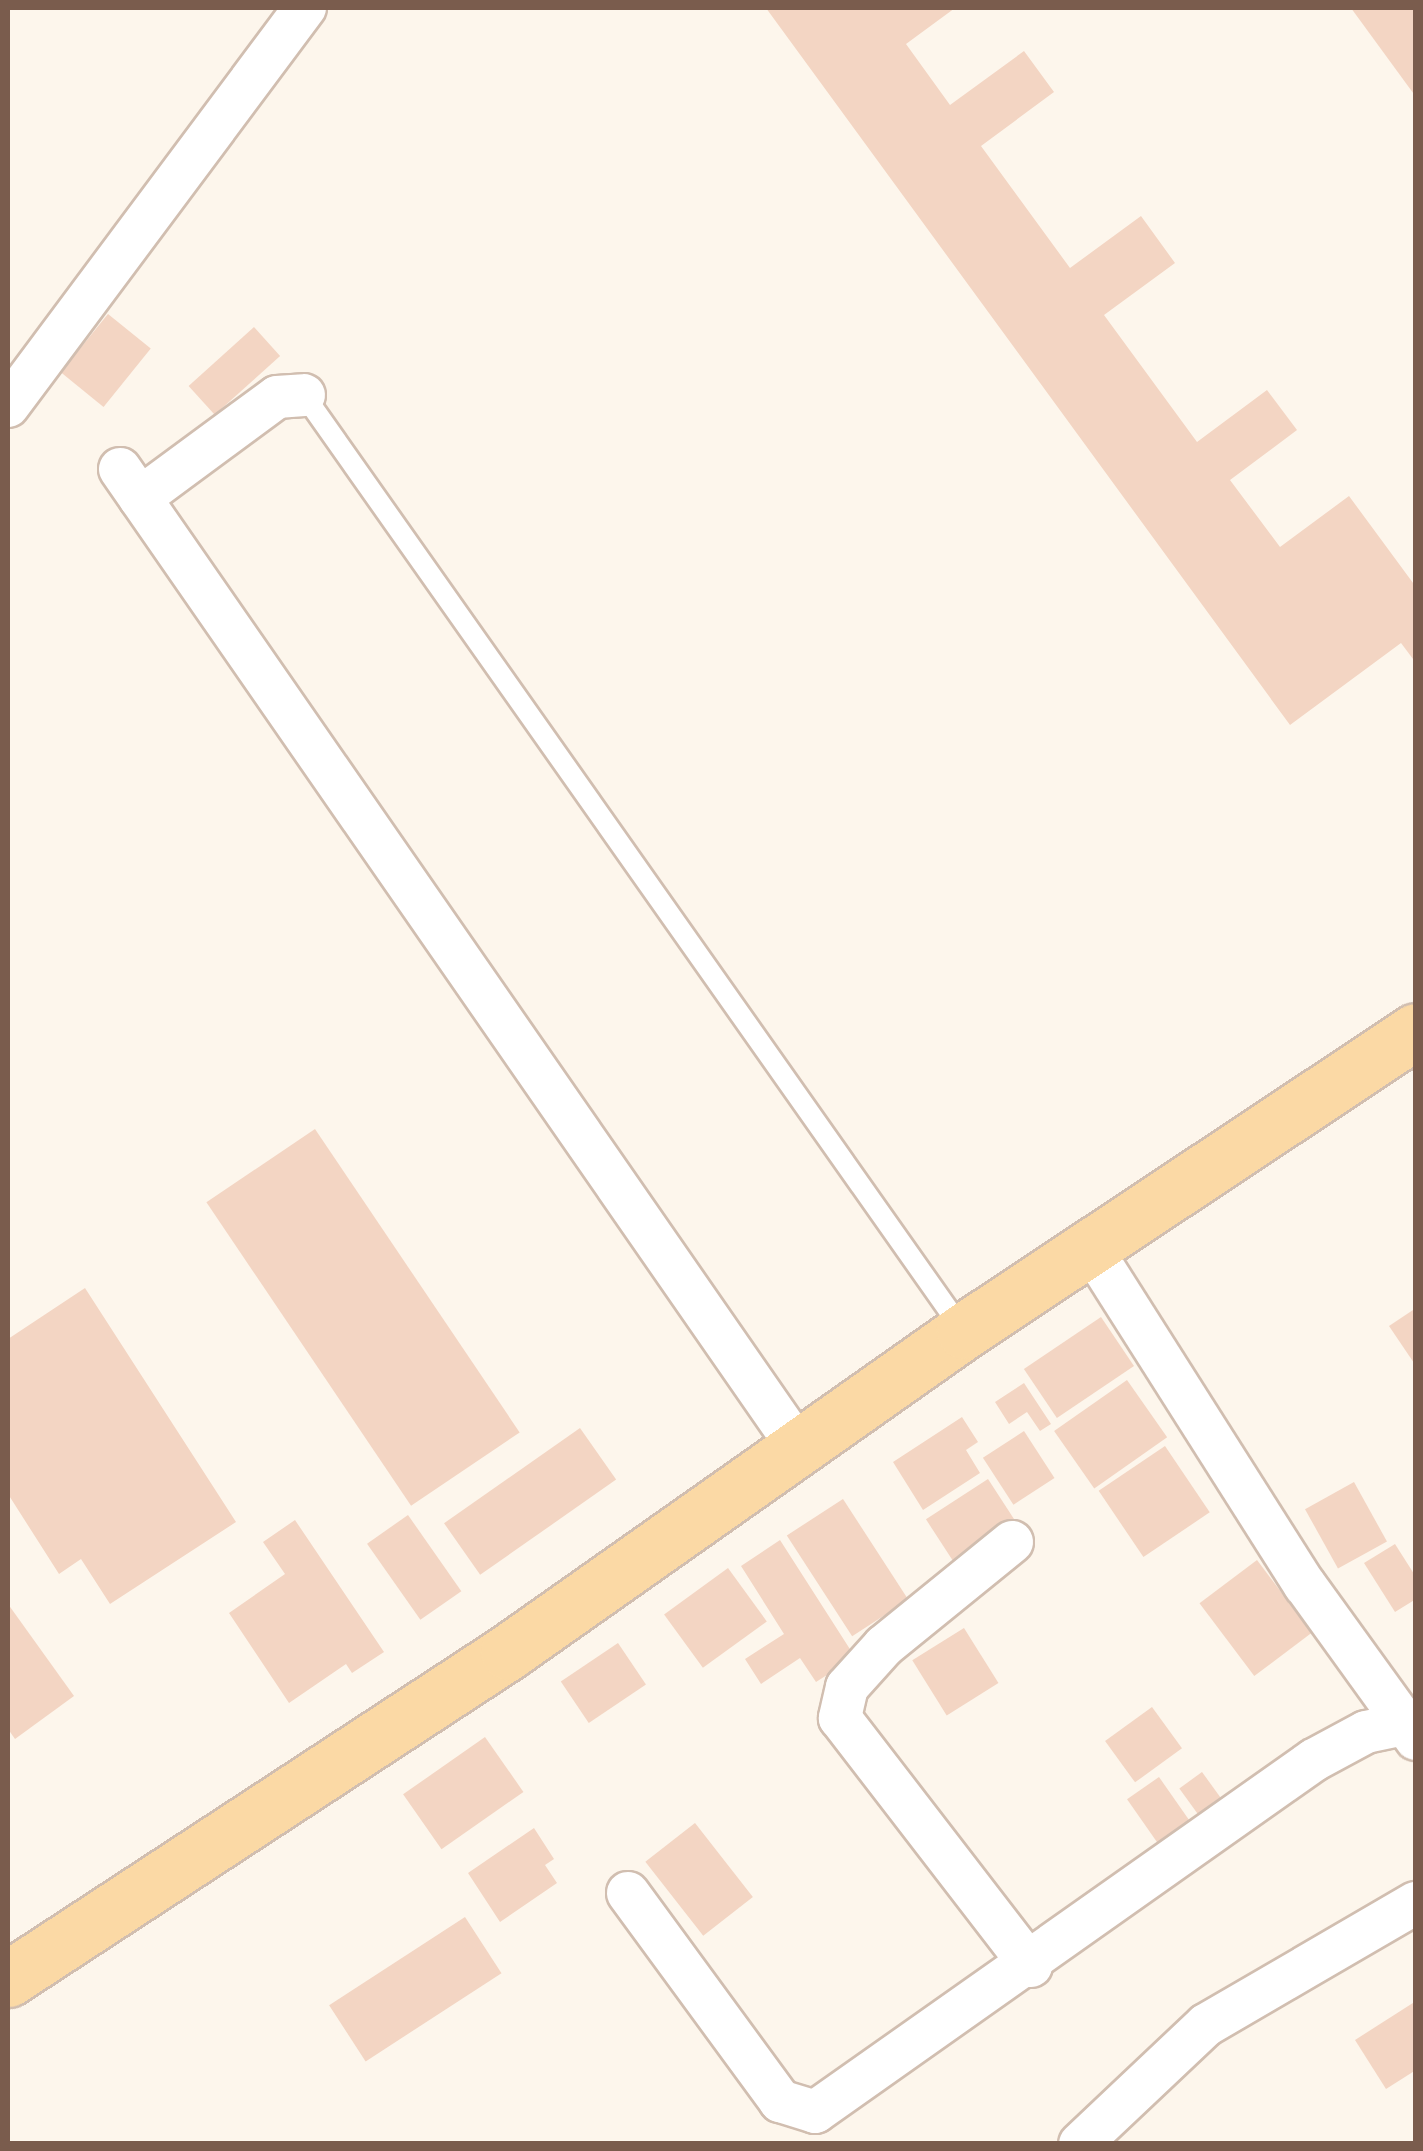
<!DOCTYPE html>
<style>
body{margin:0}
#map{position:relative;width:1423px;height:2151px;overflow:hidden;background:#fdf6ec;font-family:"Public Sans",sans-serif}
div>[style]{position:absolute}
.building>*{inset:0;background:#f3d5c3;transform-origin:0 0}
.roads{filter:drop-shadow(2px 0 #d1beb0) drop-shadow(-2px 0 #d1beb0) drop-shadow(0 2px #d1beb0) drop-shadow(0 -2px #d1beb0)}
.service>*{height:20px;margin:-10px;padding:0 10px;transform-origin:10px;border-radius:10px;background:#fff}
.minor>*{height:42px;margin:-21px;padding:0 21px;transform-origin:21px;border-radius:21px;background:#fff}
.primary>*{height:55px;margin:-27.5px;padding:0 27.5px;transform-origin:27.5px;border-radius:27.5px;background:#fbd9a5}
span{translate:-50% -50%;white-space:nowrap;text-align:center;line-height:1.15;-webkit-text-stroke:9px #fffaf3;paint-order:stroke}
.frame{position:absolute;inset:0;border:10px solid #7a5c4d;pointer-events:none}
</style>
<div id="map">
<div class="building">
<div style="clip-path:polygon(766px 8px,955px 8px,906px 44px,950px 105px,1024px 51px,1054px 92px,981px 146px,1070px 268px,1141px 216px,1175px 263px,1104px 315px,1197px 442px,1267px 390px,1297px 430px,1230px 480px,1280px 547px,1349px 496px,1416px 587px,1416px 663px,1401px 643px,1290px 725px)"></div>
<div style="clip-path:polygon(1351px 8px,1416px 8px,1416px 97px)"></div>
<div style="left:108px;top:314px;width:55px;height:75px;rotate:39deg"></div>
<div style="left:254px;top:327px;width:39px;height:88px;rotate:48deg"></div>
<div style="left:315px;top:1129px;width:366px;height:131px;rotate:56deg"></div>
<div style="clip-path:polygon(85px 1288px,236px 1522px,110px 1604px,81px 1559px,59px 1574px,8px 1494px,8px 1339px)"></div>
<div style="clip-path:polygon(1416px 1308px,1416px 1366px,1389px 1326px)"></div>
<div style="left:1101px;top:1317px;width:59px;height:93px;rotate:56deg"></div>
<div style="left:1127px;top:1380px;width:70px;height:89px;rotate:55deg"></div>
<div style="clip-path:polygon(1024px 1383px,1051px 1424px,1040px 1431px,1027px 1412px,1009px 1424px,995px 1402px)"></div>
<div style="clip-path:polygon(962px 1417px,978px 1442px,966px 1450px,980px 1473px,923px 1510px,893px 1462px)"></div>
<div style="left:580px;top:1428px;width:63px;height:166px;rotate:55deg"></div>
<div style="left:1024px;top:1431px;width:56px;height:49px;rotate:57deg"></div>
<div style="left:1165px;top:1446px;width:80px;height:80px;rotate:56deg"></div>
<div style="left:988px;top:1479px;width:51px;height:74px;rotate:57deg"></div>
<div style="left:1354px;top:1482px;width:68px;height:56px;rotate:61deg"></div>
<div style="left:843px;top:1499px;width:120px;height:67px;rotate:57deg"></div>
<div style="left:408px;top:1515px;width:93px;height:50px;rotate:55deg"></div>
<div style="clip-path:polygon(295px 1520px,384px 1652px,352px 1673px,346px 1664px,289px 1703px,229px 1613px,285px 1574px,263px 1542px)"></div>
<div style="clip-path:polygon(780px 1540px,855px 1657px,816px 1682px,800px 1658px,761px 1684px,745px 1659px,784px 1634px,741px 1566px)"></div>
<div style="clip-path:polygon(1395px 1544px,1416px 1577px,1416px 1599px,1395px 1612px,1364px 1563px)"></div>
<div style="left:1257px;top:1560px;width:91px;height:72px;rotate:53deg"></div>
<div style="left:728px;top:1568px;width:66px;height:79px;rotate:54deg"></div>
<div style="clip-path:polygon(8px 1604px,74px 1696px,15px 1739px,8px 1729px)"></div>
<div style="left:964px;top:1628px;width:65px;height:61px;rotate:58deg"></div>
<div style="left:618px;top:1643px;width:50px;height:69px;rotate:56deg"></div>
<div style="left:1152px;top:1707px;width:51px;height:58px;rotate:54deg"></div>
<div style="left:485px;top:1737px;width:67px;height:100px;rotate:55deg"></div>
<div style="left:1202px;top:1772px;width:41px;height:28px;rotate:54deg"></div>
<div style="left:1159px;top:1777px;width:57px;height:39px;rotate:55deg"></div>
<div style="left:695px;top:1823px;width:94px;height:63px;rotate:52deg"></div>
<div style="clip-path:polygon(534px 1828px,554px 1859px,545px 1865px,557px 1883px,500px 1922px,468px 1873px)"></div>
<div style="left:465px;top:1917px;width:67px;height:162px;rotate:57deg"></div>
<div style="clip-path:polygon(1416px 2001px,1416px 2070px,1386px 2089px,1355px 2040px)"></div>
</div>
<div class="roads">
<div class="service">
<div style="left:304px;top:395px;width:1143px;rotate:54.84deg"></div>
</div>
<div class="minor">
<div style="left:8px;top:406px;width:497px;rotate:-53.3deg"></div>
<div style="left:120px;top:469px;width:1190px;rotate:55.27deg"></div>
<div style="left:140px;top:498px;width:170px;rotate:-36.4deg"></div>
<div style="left:277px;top:397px;width:27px;rotate:-4deg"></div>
<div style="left:1092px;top:1250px;width:397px;rotate:57.6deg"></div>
<div style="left:1305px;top:1585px;width:190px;rotate:54.2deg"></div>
<div style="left:1012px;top:1542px;width:165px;rotate:140.9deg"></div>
<div style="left:884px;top:1646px;width:55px;rotate:132.1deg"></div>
<div style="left:847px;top:1687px;width:32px;rotate:103deg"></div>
<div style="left:840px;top:1718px;width:313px;rotate:52.4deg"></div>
<div style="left:628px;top:1893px;width:258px;rotate:53.8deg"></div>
<div style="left:780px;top:2101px;width:37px;rotate:17deg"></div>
<div style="left:815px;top:2112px;width:611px;rotate:-35.2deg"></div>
<div style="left:1314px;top:1760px;width:59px;rotate:-28.3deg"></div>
<div style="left:1366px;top:1732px;width:39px;rotate:-12deg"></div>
<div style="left:1080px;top:2144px;width:173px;rotate:-43.4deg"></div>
<div style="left:1206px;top:2025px;width:243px;rotate:-30.2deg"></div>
</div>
<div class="primary">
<div style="left:8px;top:1979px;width:597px;rotate:-33.18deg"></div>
<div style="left:508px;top:1652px;width:558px;rotate:-35.14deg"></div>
<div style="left:964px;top:1331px;width:542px;rotate:-33.57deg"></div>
</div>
</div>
<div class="frame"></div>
</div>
